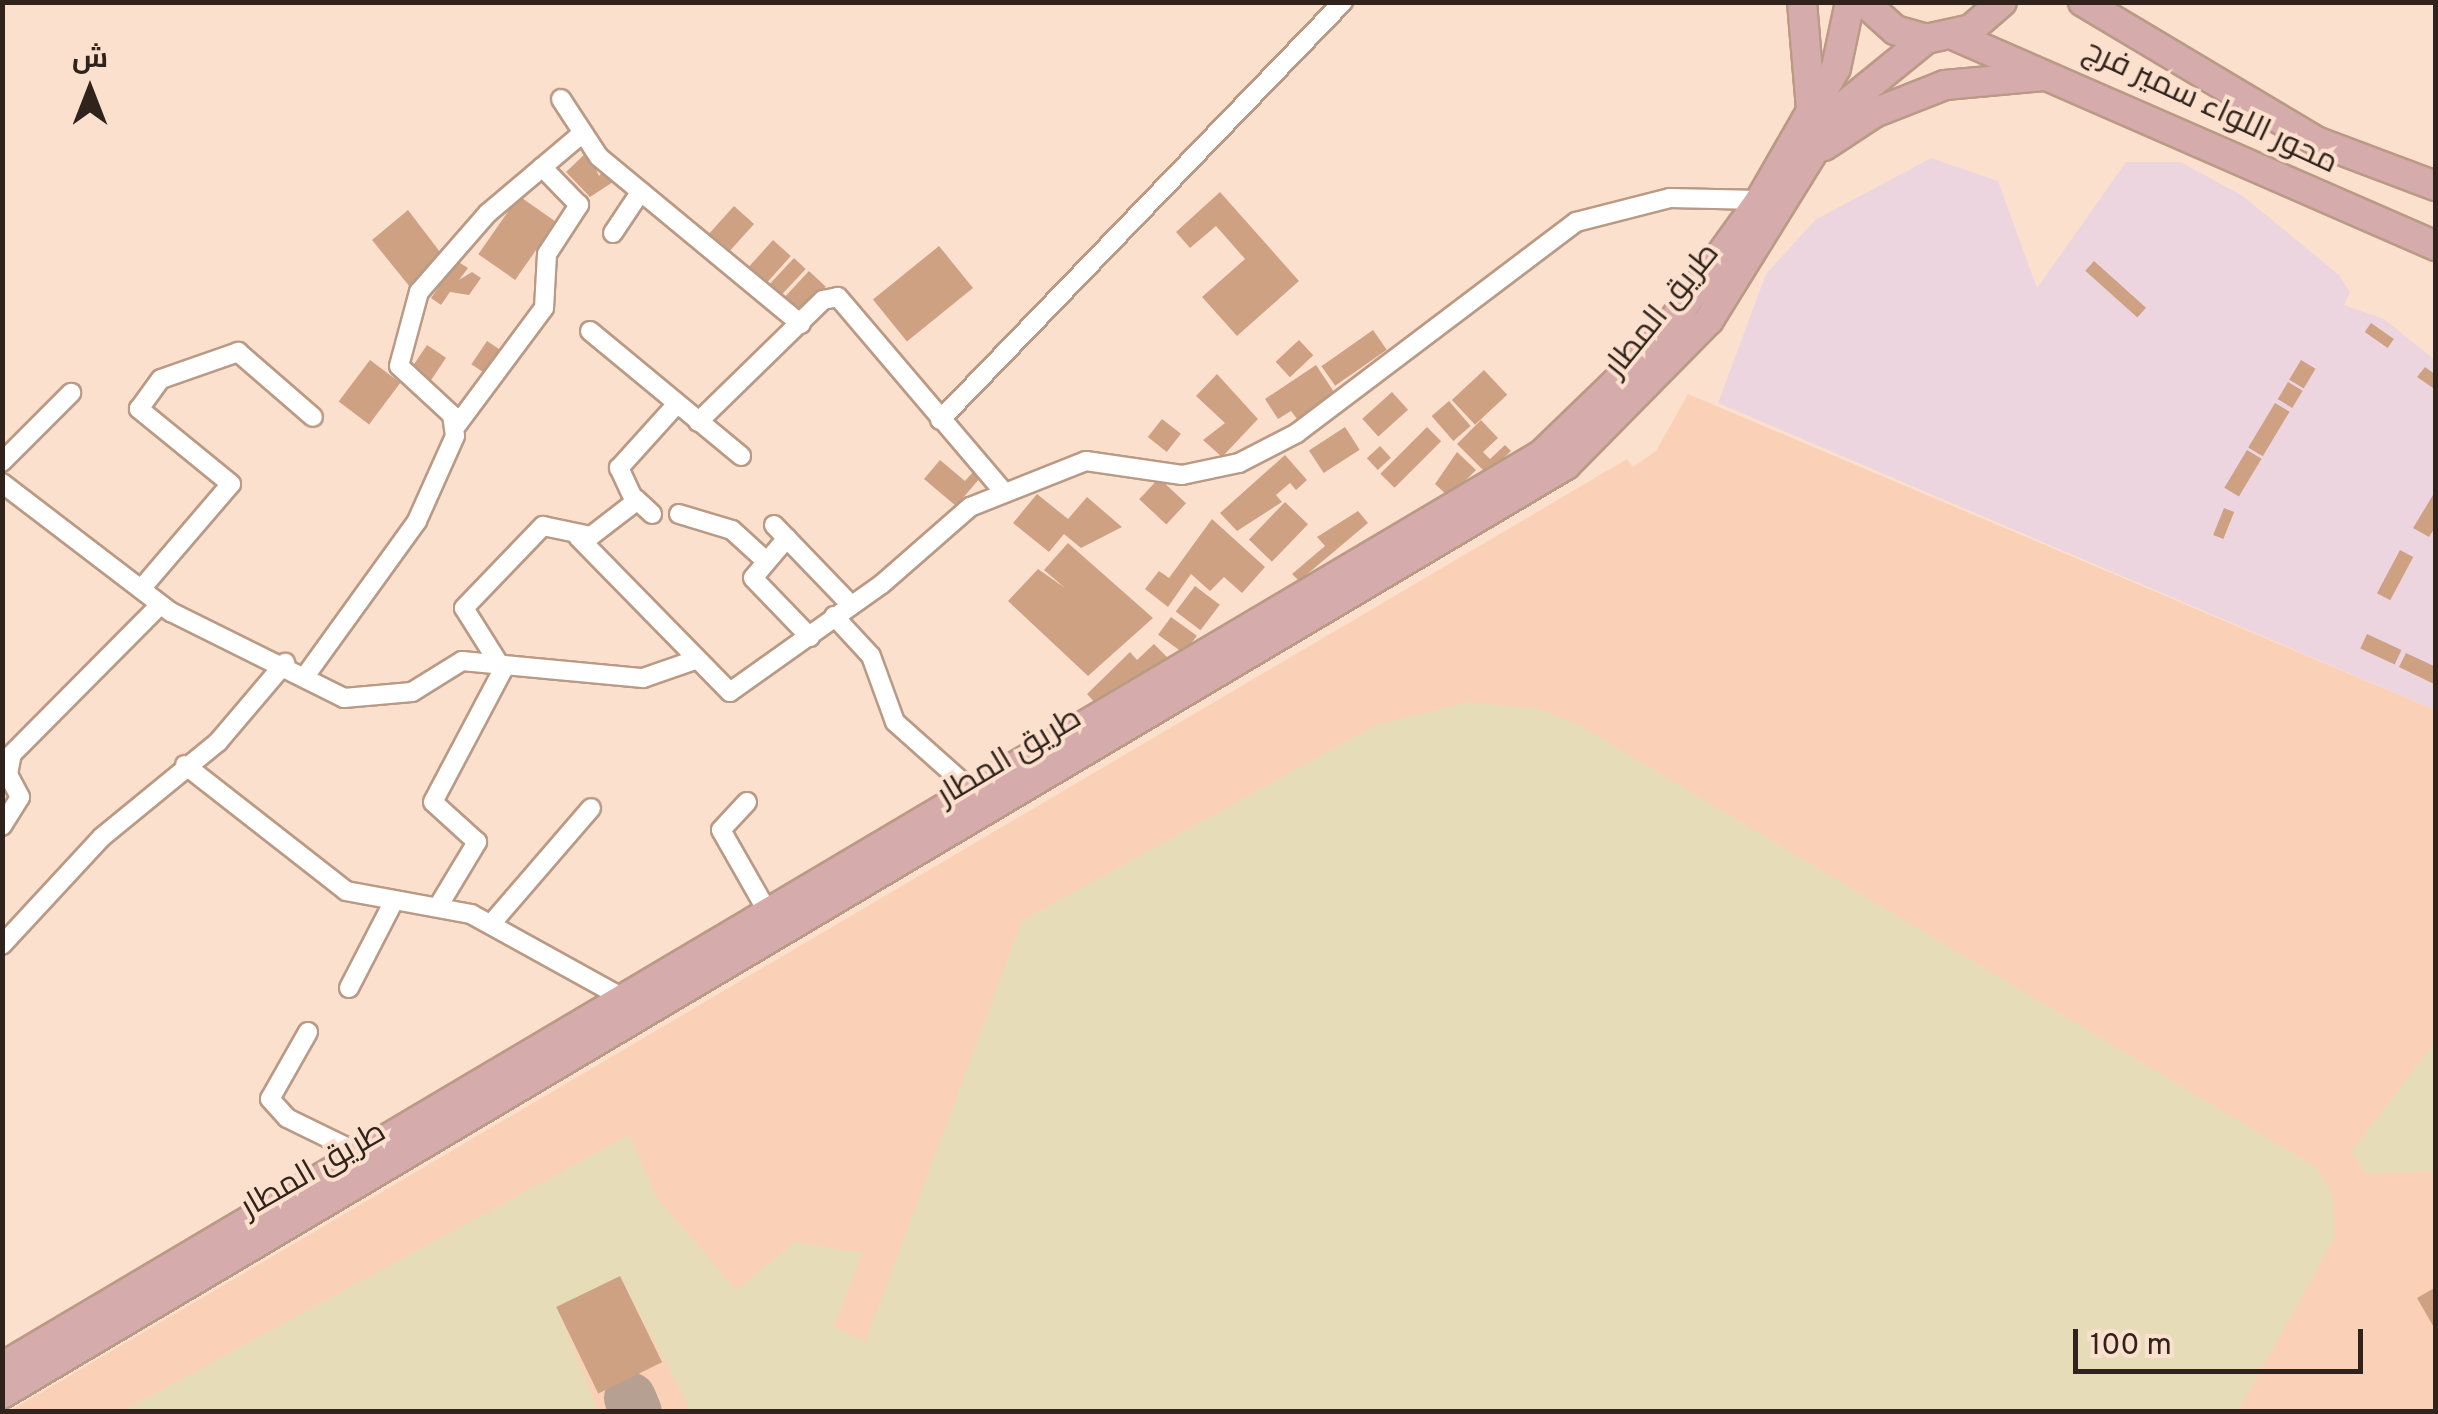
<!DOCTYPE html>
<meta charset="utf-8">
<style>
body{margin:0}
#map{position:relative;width:2438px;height:1414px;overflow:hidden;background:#fce0ce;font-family:Overpass,Cairo,sans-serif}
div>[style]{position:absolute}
.industrial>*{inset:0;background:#edd5e0}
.built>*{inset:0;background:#fad1b6}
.sand>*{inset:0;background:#e6ddb8}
.taxiway>*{height:52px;margin:-26px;padding:0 26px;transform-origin:26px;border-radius:26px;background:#b6a091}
.building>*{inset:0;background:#cea183;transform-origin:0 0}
.roads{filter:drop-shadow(2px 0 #ba9a85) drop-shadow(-2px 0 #ba9a85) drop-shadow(0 2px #ba9a85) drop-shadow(0 -2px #ba9a85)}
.minor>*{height:18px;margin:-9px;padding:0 9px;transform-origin:9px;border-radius:9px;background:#fff}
.primary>*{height:28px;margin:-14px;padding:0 14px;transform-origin:14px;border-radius:14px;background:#d6abac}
span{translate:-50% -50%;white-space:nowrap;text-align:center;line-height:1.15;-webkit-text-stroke:8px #fce0ce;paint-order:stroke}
.street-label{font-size:32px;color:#30231b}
.frame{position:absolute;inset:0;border:5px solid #30231b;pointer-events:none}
.north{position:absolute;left:40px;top:40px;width:100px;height:100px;-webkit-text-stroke:8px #fce0ce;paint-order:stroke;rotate:0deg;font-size:28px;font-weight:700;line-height:40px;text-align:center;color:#30231b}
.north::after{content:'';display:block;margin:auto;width:35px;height:45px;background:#30231b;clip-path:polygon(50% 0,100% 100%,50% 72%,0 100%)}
.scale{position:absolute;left:2073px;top:1329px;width:290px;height:45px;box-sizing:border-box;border:5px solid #30231b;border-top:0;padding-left:12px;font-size:30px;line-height:35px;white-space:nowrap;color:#30231b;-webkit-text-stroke:8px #fce0ce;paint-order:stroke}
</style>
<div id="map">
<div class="industrial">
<div style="clip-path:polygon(1931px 158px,1998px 181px,2037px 288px,2126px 162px,2181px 162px,2243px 196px,2339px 275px,2350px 292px,2344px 305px,2384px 319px,2435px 360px,2435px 710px,1718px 403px,1766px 274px,1815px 220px)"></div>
</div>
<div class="built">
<div style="clip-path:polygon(1688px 394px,2435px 710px,2435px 1411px,8px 1412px,1627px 459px,1633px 467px,1656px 451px)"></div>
</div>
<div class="sand">
<div style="clip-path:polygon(1469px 702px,1539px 709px,1579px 725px,2316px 1167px,2332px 1194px,2335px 1237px,2238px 1411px,691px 1411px,620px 1277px,557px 1307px,598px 1411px,121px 1412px,629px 1135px,657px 1198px,736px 1290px,795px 1242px,862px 1253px,834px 1327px,866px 1341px,1022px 921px,1376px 725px)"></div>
<div style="clip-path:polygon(2435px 1042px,2435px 1171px,2366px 1174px,2351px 1152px)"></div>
</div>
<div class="taxiway">
<div style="left:630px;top:1398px;width:15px;rotate:67deg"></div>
</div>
<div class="building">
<div style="clip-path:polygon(588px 151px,599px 176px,605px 169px,616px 180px,590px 197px,566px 172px)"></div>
<div style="clip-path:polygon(1220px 192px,1299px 281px,1237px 336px,1202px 297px,1245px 259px,1216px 226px,1190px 248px,1176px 232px)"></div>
<div style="left:519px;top:196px;width:45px;height:71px;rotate:35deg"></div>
<div style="left:734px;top:206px;width:27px;height:38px;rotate:42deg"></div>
<div style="clip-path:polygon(408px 210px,440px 252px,410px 287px,372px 240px)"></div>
<div style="left:773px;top:240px;width:24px;height:38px;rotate:42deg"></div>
<div style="left:939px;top:246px;width:54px;height:85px;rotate:51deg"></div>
<div style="left:794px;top:258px;width:16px;height:38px;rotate:43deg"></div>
<div style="clip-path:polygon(457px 261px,468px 268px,459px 280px,472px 272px,481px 278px,469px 295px,450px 292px,441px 305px,431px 298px)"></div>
<div style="left:2094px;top:261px;width:70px;height:13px;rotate:42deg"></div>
<div style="left:809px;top:271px;width:23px;height:38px;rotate:43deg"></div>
<div style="left:2371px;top:323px;width:28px;height:11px;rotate:35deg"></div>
<div style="left:1373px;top:330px;width:24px;height:63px;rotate:55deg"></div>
<div style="left:1299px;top:340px;width:21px;height:32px;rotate:47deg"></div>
<div style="left:487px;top:341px;width:23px;height:28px;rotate:34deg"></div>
<div style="left:427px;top:345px;width:23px;height:29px;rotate:34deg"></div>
<div style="left:370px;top:360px;width:38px;height:52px;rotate:37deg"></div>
<div style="left:2301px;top:360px;width:17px;height:23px;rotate:31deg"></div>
<div style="clip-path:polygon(1316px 365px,1338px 398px,1300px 423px,1291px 411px,1278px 419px,1265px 399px)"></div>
<div style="clip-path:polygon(2425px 367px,2436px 375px,2436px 390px,2417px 377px)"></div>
<div style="left:1484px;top:370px;width:34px;height:44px;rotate:47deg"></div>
<div style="clip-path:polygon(1217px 374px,1258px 419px,1222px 457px,1203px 440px,1225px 423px,1196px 396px)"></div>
<div style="left:2288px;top:382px;width:17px;height:20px;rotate:31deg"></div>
<div style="left:1392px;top:392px;width:24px;height:40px;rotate:48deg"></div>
<div style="left:1449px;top:401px;width:33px;height:23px;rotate:49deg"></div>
<div style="left:2275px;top:403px;width:17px;height:52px;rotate:31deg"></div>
<div style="left:1162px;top:419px;width:24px;height:23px;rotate:38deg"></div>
<div style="clip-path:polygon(1481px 420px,1498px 438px,1483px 452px,1490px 459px,1505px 445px,1511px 451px,1487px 474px,1457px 444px)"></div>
<div style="left:1345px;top:427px;width:27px;height:43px;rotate:57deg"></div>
<div style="left:1427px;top:427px;width:20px;height:66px;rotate:45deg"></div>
<div style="left:1380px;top:446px;width:16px;height:18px;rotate:47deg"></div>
<div style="left:2247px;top:450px;width:17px;height:44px;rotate:31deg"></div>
<div style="clip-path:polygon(1457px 452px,1476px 470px,1449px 497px,1435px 484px)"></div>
<div style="clip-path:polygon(1285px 455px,1307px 480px,1296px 490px,1290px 483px,1276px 495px,1282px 502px,1237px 531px,1220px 513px)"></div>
<div style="clip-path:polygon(940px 460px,965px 481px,973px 472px,980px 478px,956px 506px,924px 479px)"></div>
<div style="left:1159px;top:478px;width:37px;height:29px;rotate:43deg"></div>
<div style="clip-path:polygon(2436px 490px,2436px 526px,2429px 537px,2413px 528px)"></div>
<div style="clip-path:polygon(1037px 494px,1068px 519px,1087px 497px,1122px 527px,1081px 548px,1064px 534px,1049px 552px,1013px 523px)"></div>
<div style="left:1285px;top:502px;width:32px;height:52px;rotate:44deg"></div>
<div style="left:2224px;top:508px;width:11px;height:29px;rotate:22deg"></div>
<div style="clip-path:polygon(1358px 511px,1368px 523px,1299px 581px,1292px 574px,1325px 546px,1317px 537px)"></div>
<div style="clip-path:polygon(1212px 519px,1265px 567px,1242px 593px,1224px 577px,1210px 591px,1191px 574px,1168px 607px,1145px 589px,1159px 571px,1169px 578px)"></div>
<div style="clip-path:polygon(1068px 543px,1153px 618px,1088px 676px,1008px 601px,1038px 569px,1065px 588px,1044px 570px)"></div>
<div style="left:2400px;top:550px;width:15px;height:49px;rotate:28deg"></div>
<div style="left:1195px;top:586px;width:31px;height:32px;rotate:37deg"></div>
<div style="left:1171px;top:617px;width:32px;height:22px;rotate:36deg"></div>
<div style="left:2367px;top:634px;width:38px;height:16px;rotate:25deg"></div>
<div style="clip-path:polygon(1154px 644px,1168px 658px,1151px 674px,1098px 706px,1087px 694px,1130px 652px,1137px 660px)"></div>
<div style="clip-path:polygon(2406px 653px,2436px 667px,2436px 685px,2399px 667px)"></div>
<div style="left:620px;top:1276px;width:96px;height:71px;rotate:64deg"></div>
<div style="clip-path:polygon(2436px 1287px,2436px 1331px,2417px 1298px)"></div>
</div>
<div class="roads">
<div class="minor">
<div style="left:561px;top:99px;width:69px;rotate:56.8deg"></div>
<div style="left:599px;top:157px;width:262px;rotate:39.6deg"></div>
<div style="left:613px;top:233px;width:50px;rotate:-56.3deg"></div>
<div style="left:590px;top:331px;width:196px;rotate:39.6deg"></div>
<div style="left:940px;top:420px;width:581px;rotate:-46.05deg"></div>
<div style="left:698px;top:422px;width:175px;rotate:-44.3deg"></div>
<div style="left:823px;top:300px;width:15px;rotate:-11deg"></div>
<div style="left:838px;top:297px;width:256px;rotate:49.6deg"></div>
<div style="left:457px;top:425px;width:146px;rotate:-53.4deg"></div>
<div style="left:544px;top:308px;width:54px;rotate:-86.8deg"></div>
<div style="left:547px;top:254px;width:59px;rotate:-56.9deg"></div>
<div style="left:579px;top:205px;width:53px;rotate:-134.2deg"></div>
<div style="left:2px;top:462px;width:98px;rotate:-45deg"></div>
<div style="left:2px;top:483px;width:213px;rotate:37.4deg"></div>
<div style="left:171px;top:612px;width:193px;rotate:26.4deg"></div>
<div style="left:344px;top:698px;width:68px;rotate:-5deg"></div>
<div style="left:412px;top:692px;width:59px;rotate:-31.8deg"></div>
<div style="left:462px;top:661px;width:182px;rotate:5.4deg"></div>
<div style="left:643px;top:678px;width:52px;rotate:-19.1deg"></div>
<div style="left:636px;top:499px;width:22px;rotate:43deg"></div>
<div style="left:679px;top:514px;width:55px;rotate:16.8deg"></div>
<div style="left:732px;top:530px;width:46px;rotate:42.4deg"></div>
<div style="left:774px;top:525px;width:110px;rotate:46.1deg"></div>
<div style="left:578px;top:537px;width:217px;rotate:45.6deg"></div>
<div style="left:730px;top:692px;width:186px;rotate:-35.4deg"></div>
<div style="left:882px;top:584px;width:117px;rotate:-41.2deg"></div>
<div style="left:970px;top:507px;width:125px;rotate:-21.6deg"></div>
<div style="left:1086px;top:461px;width:97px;rotate:8.3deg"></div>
<div style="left:1182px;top:475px;width:58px;rotate:-11.9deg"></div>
<div style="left:1239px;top:463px;width:65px;rotate:-27.3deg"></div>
<div style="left:1297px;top:433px;width:350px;rotate:-37.1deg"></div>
<div style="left:1576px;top:222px;width:97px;rotate:-14.3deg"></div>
<div style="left:1670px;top:198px;width:90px;rotate:1.3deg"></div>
<div style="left:787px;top:538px;width:52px;rotate:130.4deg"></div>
<div style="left:753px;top:578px;width:82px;rotate:46deg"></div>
<div style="left:141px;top:589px;width:138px;rotate:-49.4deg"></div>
<div style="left:231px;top:484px;width:119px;rotate:-140.8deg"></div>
<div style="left:139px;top:409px;width:37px;rotate:-54deg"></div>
<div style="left:161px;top:379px;width:82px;rotate:-19.3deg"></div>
<div style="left:238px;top:352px;width:99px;rotate:40.9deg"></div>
<div style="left:834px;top:616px;width:54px;rotate:47.2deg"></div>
<div style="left:871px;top:656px;width:70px;rotate:70deg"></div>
<div style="left:895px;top:722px;width:110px;rotate:41.7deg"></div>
<div style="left:306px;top:675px;width:190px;rotate:-54.2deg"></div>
<div style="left:417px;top:521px;width:93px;rotate:-65.9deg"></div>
<div style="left:455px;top:436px;width:21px;rotate:-98deg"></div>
<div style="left:452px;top:415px;width:72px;rotate:-137.2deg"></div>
<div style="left:399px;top:366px;width:77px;rotate:-74.9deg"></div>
<div style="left:419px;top:292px;width:105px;rotate:-48.9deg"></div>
<div style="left:488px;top:213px;width:119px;rotate:-40.2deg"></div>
<div style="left:185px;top:765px;width:204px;rotate:38deg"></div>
<div style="left:346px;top:891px;width:127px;rotate:10.4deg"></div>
<div style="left:471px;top:914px;width:178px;rotate:28.9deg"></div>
<div style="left:747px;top:802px;width:38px;rotate:133deg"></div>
<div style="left:721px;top:830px;width:99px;rotate:60.3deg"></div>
<div style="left:2px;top:826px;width:34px;rotate:-58deg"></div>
<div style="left:20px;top:797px;width:26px;rotate:-118deg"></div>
<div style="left:8px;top:774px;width:20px;rotate:-79deg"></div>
<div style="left:12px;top:754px;width:210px;rotate:-45.2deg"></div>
<div style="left:439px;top:905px;width:74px;rotate:-58.9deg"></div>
<div style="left:477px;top:842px;width:59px;rotate:-137.7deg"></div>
<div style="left:433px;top:802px;width:149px;rotate:-62.1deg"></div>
<div style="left:503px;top:670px;width:73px;rotate:-122.2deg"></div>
<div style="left:464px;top:608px;width:114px;rotate:-46.1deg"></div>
<div style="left:543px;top:526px;width:49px;rotate:11.8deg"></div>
<div style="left:591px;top:536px;width:56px;rotate:-37.7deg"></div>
<div style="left:635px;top:502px;width:38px;rotate:-115deg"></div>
<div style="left:619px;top:468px;width:85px;rotate:-47.9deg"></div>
<div style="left:491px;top:924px;width:153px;rotate:-49.2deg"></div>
<div style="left:2px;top:945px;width:147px;rotate:-47.2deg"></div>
<div style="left:102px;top:837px;width:150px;rotate:-39.3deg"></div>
<div style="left:218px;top:742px;width:104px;rotate:-49.7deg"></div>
<div style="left:349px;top:988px;width:98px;rotate:-62.7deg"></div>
<div style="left:308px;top:1032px;width:77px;rotate:119.6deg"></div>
<div style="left:270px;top:1099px;width:25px;rotate:48deg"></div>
<div style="left:287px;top:1118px;width:85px;rotate:26deg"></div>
</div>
<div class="primary">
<div style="left:1802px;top:2px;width:108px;rotate:85.2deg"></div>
<div style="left:1864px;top:2px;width:42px;rotate:42.1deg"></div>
<div style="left:1895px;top:30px;width:32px;rotate:16deg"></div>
<div style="left:1926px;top:39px;width:46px;rotate:-12.5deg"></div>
<div style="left:1971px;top:29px;width:41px;rotate:-41.1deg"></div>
<div style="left:2083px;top:2px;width:271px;rotate:30.8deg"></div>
<div style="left:2316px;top:141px;width:128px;rotate:20.6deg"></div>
<div style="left:1955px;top:36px;width:525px;rotate:23.59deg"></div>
<div style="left:1824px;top:146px;width:60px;rotate:-33.4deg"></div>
<div style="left:1874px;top:113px;width:76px;rotate:-21.5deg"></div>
<div style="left:1945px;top:85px;width:99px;rotate:-5.2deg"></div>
<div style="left:2px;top:1367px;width:1790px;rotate:-30.66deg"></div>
<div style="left:1542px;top:454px;width:160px;rotate:-44deg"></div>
<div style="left:1657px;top:343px;width:176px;rotate:-54.2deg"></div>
<div style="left:1760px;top:200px;width:152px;rotate:-60.1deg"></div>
<div style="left:1836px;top:68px;width:67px;rotate:-78deg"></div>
<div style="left:2px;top:1394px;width:1819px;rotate:-30.71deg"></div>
<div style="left:1566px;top:465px;width:204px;rotate:-45.4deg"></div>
<div style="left:1709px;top:320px;width:248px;rotate:-58.2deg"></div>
<div style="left:1840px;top:109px;width:111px;rotate:-39.1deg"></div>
</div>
</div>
<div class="street-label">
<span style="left:2210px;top:108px;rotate:25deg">محور اللواء سمير فرج</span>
<span style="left:1663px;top:311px;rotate:-51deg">طريق المطار</span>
<span style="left:1010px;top:758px;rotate:-31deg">طريق المطار</span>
<span style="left:314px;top:1171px;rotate:-30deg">طريق المطار</span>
</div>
<div class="frame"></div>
<div class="north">ش</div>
<div class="scale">100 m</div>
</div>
